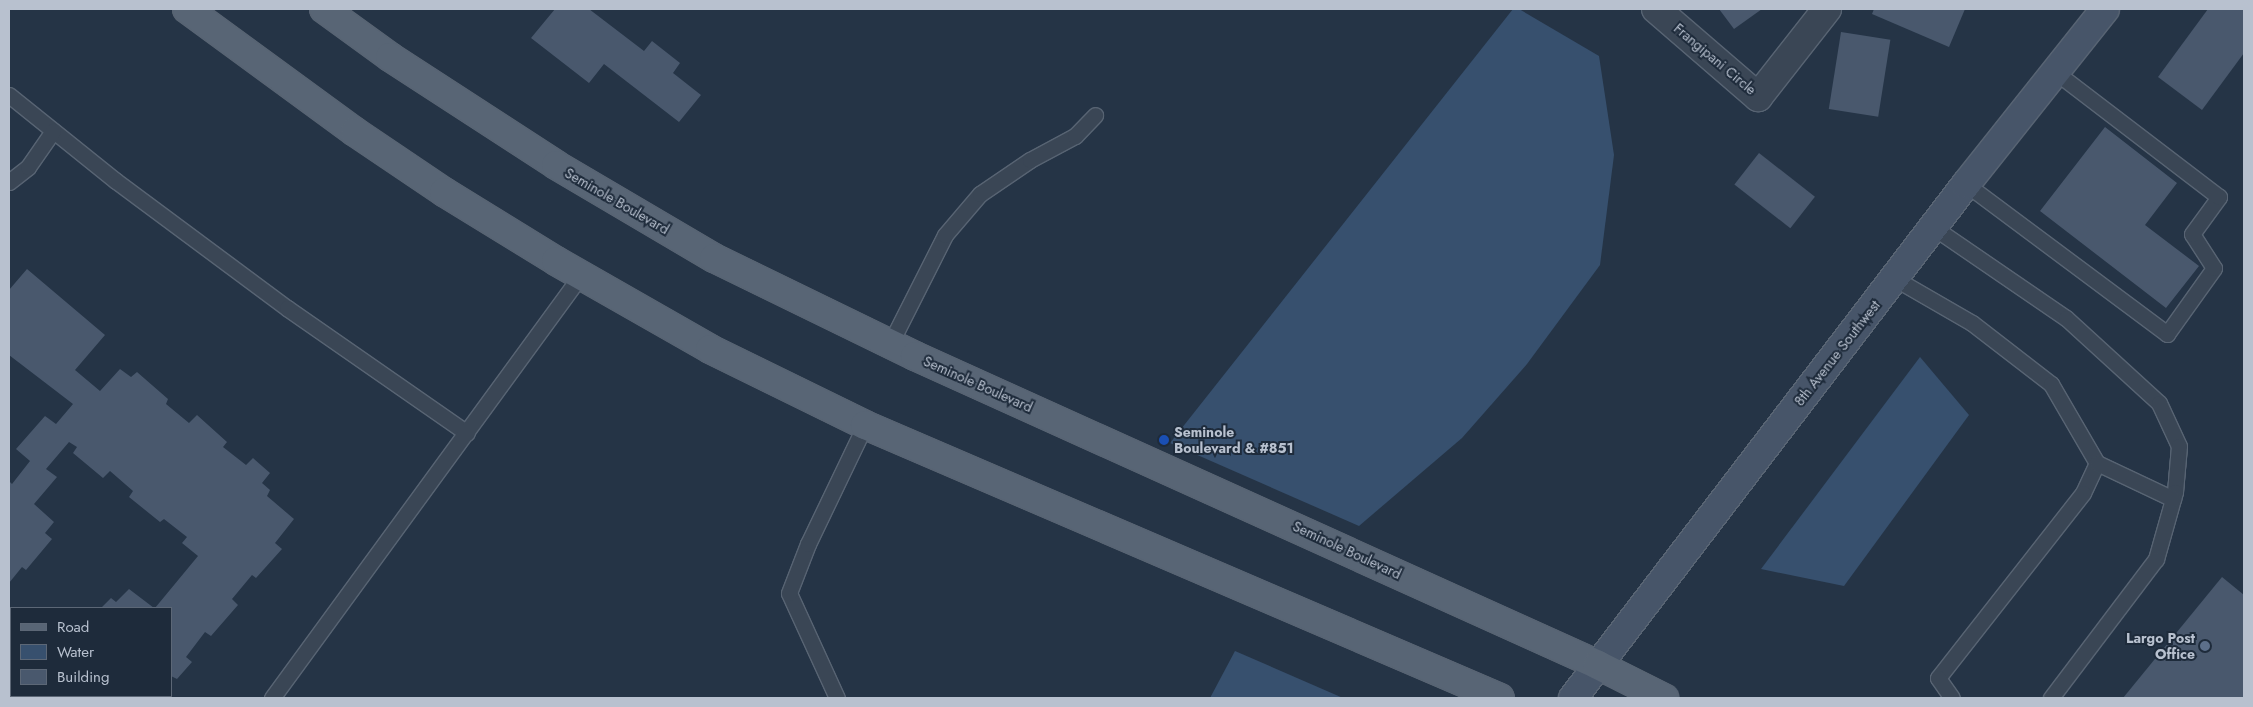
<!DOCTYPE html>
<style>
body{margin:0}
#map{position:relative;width:2253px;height:707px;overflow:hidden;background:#253446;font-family:Jost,sans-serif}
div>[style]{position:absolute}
.water>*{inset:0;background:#37506e}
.building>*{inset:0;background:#49586d;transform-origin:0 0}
.roads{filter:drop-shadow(1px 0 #586473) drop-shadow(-1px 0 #586473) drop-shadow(0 1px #586473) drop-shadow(0 -1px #586473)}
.lane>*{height:15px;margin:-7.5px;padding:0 7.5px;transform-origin:7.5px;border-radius:7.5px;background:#3a4655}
.street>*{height:28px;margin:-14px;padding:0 14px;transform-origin:14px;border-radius:14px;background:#3a4655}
.secondary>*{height:28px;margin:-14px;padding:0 14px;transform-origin:14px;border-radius:14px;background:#475569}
.primary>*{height:28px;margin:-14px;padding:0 14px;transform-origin:14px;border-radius:14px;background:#586575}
.dots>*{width:14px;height:14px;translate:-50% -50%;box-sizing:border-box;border:2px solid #1e2b3b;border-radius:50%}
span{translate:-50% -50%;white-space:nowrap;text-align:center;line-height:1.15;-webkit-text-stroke:4px #1e2b3b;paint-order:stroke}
.street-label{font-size:14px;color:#b8c1cf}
.poi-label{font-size:14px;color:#b8c1cf;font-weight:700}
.left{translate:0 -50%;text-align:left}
.right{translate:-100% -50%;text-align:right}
.frame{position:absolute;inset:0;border:10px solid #b8c1cf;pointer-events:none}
.legend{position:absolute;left:10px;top:607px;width:162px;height:90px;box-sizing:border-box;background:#1e2b3b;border:1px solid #5c6776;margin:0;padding:6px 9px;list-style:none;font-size:15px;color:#b8c1cf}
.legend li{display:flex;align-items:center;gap:10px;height:25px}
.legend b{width:25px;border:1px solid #5c6776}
</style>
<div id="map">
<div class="water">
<div style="clip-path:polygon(1513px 9px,1519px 9px,1599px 56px,1614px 155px,1600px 265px,1527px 364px,1462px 438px,1359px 526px,1170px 443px)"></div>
<div style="clip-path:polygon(1920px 357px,1969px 415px,1844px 586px,1761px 569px)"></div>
<div style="clip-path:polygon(1235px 651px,1343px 698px,1210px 698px)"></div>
</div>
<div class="building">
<div style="clip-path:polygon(555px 9px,589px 9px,644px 51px,652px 41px,680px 63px,673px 73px,701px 95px,679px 122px,604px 64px,589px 83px,531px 38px)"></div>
<div style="clip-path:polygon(1719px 9px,1762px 9px,1734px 29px)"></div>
<div style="clip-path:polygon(1874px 9px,1965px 9px,1949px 47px,1872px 14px)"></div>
<div style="clip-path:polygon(2208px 9px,2244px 9px,2244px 53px,2202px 110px,2158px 77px)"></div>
<div style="left:1841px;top:32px;width:50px;height:78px;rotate:9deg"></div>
<div style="clip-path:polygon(2105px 127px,2177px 183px,2145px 225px,2199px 266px,2166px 308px,2040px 211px)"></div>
<div style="left:1759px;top:153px;width:71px;height:40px;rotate:38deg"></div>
<div style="clip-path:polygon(27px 269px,105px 335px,75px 370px,100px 391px,120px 369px,131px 377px,137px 372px,168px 399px,166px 404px,189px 423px,197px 415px,227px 442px,223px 447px,246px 465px,253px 458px,270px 473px,262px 483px,270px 490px,267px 496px,294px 519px,275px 543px,282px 549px,256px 578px,252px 575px,232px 599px,238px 605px,211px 636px,205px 632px,186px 657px,192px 662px,177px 679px,171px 676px,171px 608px,155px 608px,198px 556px,182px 543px,187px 537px,164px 519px,160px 522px,129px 497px,133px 491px,110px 471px,103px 478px,73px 453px,77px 447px,69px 442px,46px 469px,57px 477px,34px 504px,54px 522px,45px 533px,52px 539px,26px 570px,22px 567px,9px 583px,9px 481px,12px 484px,30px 461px,16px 449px,45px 416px,56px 424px,73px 404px,9px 355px,9px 290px)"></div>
<div style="clip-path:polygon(2222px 577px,2244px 595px,2244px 698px,2123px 698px)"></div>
<div style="clip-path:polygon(129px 589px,154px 608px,101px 608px,111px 598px,116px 602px)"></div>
<div style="clip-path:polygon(33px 696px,155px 696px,31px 698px)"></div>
</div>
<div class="roads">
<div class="lane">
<div style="left:9px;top:95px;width:137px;rotate:38.8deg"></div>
<div style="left:116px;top:181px;width:213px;rotate:36.6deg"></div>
<div style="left:287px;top:308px;width:219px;rotate:34.8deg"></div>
<div style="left:9px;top:182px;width:24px;rotate:-38deg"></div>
<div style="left:28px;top:167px;width:44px;rotate:-55.2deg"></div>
<div style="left:1966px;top:184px;width:251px;rotate:36.7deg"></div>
<div style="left:2167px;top:334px;width:81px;rotate:-54.5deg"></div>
<div style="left:2214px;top:268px;width:40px;rotate:-122.9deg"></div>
<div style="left:2192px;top:234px;width:46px;rotate:-53.9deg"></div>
<div style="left:2219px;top:197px;width:204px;rotate:-142.6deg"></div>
<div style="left:1933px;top:227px;width:161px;rotate:34.4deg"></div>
<div style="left:2066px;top:318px;width:126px;rotate:42.4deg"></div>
<div style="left:2159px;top:403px;width:47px;rotate:65.1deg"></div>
<div style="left:2179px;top:446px;width:46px;rotate:95deg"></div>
<div style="left:2175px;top:492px;width:70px;rotate:105.8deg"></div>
<div style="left:2156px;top:559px;width:174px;rotate:127.1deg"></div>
<div style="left:1894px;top:278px;width:90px;rotate:30deg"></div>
<div style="left:1972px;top:323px;width:100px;rotate:37.7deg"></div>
<div style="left:2051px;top:384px;width:91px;rotate:59.8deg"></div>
<div style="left:2097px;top:463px;width:33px;rotate:115deg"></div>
<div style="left:2083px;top:493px;width:235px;rotate:128.1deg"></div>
<div style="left:1938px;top:678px;width:24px;rotate:55deg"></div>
<div style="left:890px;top:344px;width:122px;rotate:-63.2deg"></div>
<div style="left:945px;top:235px;width:54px;rotate:-49.5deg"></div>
<div style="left:980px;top:194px;width:60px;rotate:-34.2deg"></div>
<div style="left:1030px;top:160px;width:51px;rotate:-28.1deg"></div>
<div style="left:1075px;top:136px;width:29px;rotate:-46deg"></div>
<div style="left:2097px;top:463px;width:84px;rotate:25.3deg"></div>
<div style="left:272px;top:698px;width:524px;rotate:-53.85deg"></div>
<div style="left:837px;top:698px;width:115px;rotate:-114.6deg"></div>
<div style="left:789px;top:593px;width:53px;rotate:-68.8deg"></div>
<div style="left:808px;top:544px;width:132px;rotate:-64.4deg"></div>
</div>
<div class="street">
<div style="left:1656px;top:9px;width:135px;rotate:40.8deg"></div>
<div style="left:1758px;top:97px;width:112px;rotate:-51.9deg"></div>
</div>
<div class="secondary">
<div style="left:1573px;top:698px;width:647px;rotate:-52.6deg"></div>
<div style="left:1966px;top:184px;width:223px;rotate:-51.5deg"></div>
</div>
<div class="primary">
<div style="left:187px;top:9px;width:208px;rotate:36.2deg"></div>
<div style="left:355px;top:132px;width:107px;rotate:34deg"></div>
<div style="left:444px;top:192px;width:132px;rotate:31.6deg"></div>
<div style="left:556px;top:261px;width:177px;rotate:29.7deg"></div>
<div style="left:710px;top:349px;width:173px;rotate:26.1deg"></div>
<div style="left:865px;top:425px;width:691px;rotate:23.26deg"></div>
<div style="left:324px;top:9px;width:82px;rotate:36deg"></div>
<div style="left:390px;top:57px;width:198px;rotate:33deg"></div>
<div style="left:556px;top:165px;width:183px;rotate:30.5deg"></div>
<div style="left:714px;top:258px;width:224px;rotate:26deg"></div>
<div style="left:915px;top:356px;width:750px;rotate:24.34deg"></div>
<div style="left:1598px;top:665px;width:74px;rotate:26.6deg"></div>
</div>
</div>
<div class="dots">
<div style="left:1164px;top:440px;background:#1a4fb4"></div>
<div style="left:2205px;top:646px;background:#5c6f8a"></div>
</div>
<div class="street-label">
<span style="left:1715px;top:59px;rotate:40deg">Frangipani Circle</span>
<span style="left:617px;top:201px;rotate:30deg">Seminole Boulevard</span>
<span style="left:1837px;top:353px;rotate:-52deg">8th Avenue Southwest</span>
<span style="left:978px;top:384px;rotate:24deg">Seminole Boulevard</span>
<span style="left:1347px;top:550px;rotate:25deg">Seminole Boulevard</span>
</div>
<div class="poi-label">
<span class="left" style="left:1174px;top:440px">Seminole<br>Boulevard &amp; #851</span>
<span class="right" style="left:2195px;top:646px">Largo Post<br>Office</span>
</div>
<div class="frame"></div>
<ul class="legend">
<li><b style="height:6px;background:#586575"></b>Road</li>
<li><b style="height:14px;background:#37506e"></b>Water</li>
<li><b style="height:14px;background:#49586d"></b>Building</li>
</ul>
</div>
